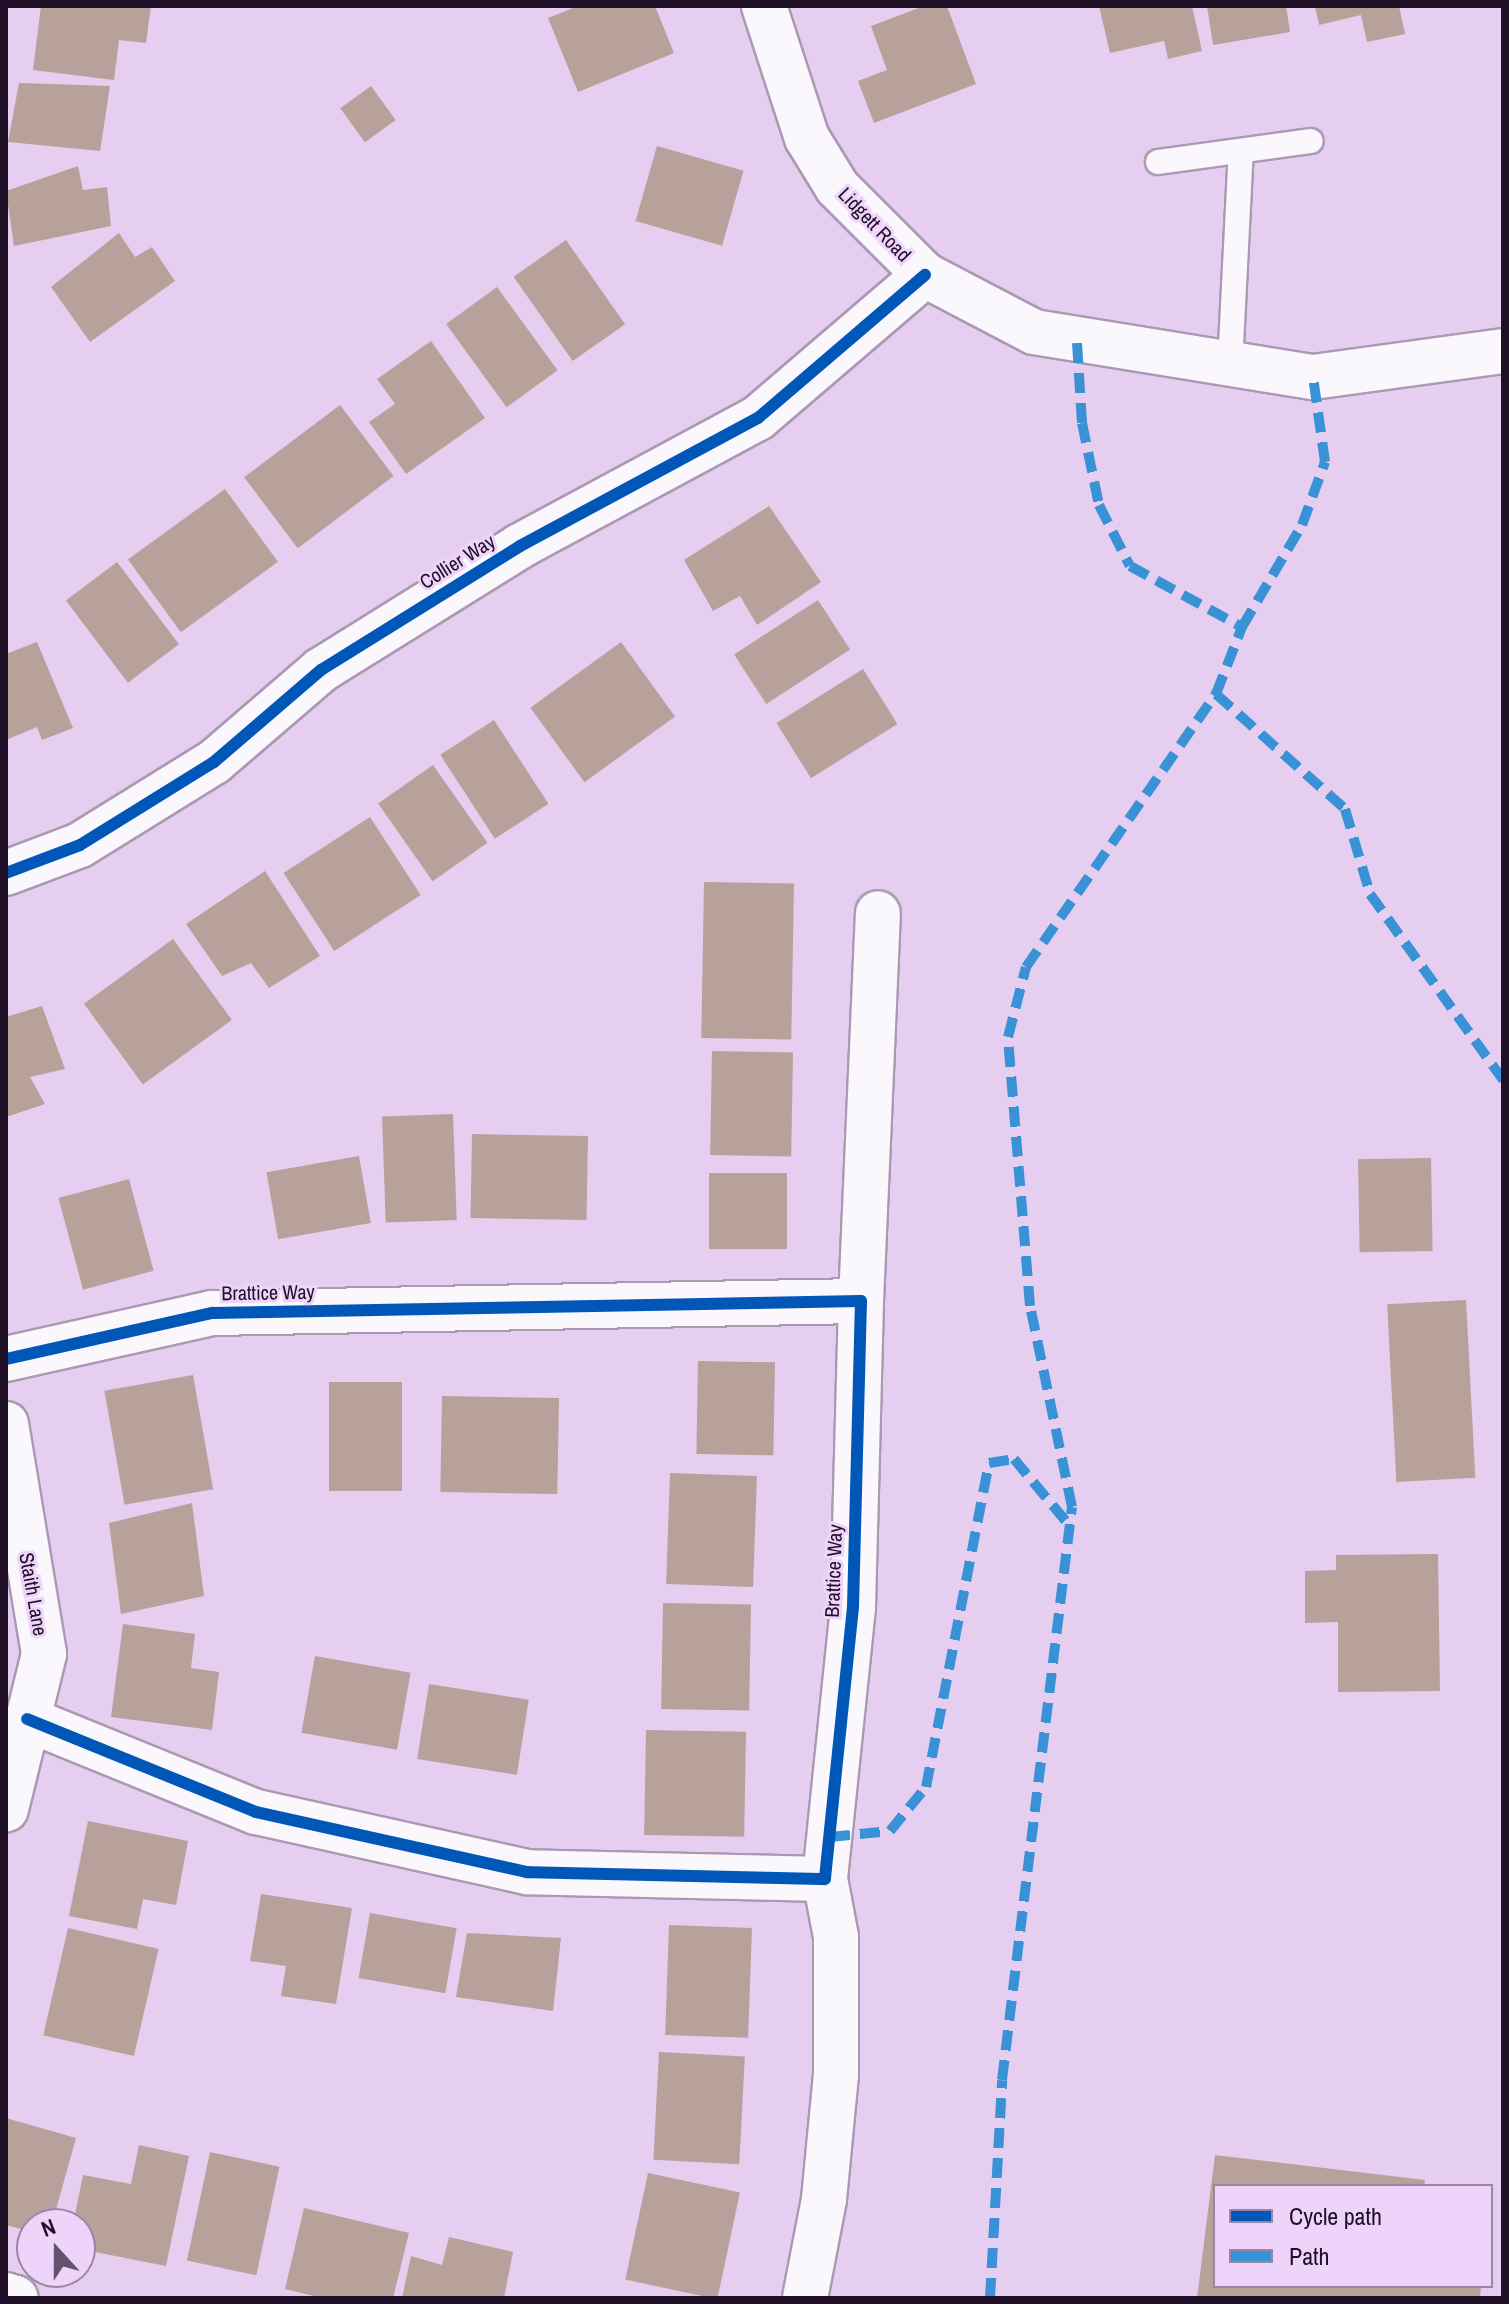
<!DOCTYPE html>
<style>
body{margin:0}
#map{position:relative;width:1509px;height:2304px;overflow:hidden;background:#e5cef0;font-family:"Archivo Narrow",sans-serif}
div>[style]{position:absolute}
.building>*{inset:0;background:#b8a19b;transform-origin:0 0}
.roads{filter:drop-shadow(2px 0 #ab99b3) drop-shadow(-2px 0 #ab99b3) drop-shadow(0 2px #ab99b3) drop-shadow(0 -2px #ab99b3)}
.lane>*{height:24px;margin:-12px;padding:0 12px;transform-origin:12px;border-radius:12px;background:#fbf8fd}
.street>*{height:44px;margin:-22px;padding:0 22px;transform-origin:22px;border-radius:22px;background:#fbf8fd}
.quiet>*{height:10px;margin-top:-5px;transform-origin:0;background:repeating-linear-gradient(90deg,#3a92d6 0 20px,transparent 0 30px)}
.cycleway>*{height:12px;margin:-6px;padding:0 6px;transform-origin:6px;border-radius:6px;background:#0057b8}
span{translate:-50% -50%;white-space:nowrap;text-align:center;line-height:1.15;-webkit-text-stroke:6px #eed4fa;paint-order:stroke}
.street-label{font-size:20px;color:#201027}
.frame{position:absolute;inset:0;border:8px solid #201027;pointer-events:none}
.legend{position:absolute;left:1213px;top:2184px;width:280px;height:104px;box-sizing:border-box;background:#eed4fa;border:2px solid #9c86a6;margin:0;padding:10px 14px;list-style:none;font-size:24px;color:#201027}
.legend li{display:flex;align-items:center;gap:16px;height:40px}
.legend b{width:40px;border:2px solid #9c86a6}
.north{position:absolute;left:16px;top:2208px;width:80px;height:80px;box-sizing:border-box;background:#eed4fa;border:2px solid #9c86a6;border-radius:50%;rotate:339deg;font-size:22px;font-weight:700;line-height:32px;text-align:center;color:#201027}
.north::after{content:'';display:block;margin:auto;width:28px;height:36px;background:#65526d;clip-path:polygon(50% 0,100% 100%,50% 72%,0 100%)}
</style>
<div id="map">
<div class="building">
<div style="clip-path:polygon(41px 6px,151px 6px,146px 43px,119px 40px,114px 80px,33px 70px)"></div>
<div style="clip-path:polygon(578px 6px,655px 6px,674px 53px,578px 92px,548px 18px)"></div>
<div style="clip-path:polygon(924px 6px,947px 6px,976px 84px,874px 123px,858px 81px,887px 70px,871px 26px)"></div>
<div style="clip-path:polygon(1099px 6px,1192px 6px,1202px 51px,1168px 59px,1164px 41px,1110px 53px)"></div>
<div style="clip-path:polygon(1207px 6px,1286px 6px,1290px 32px,1213px 45px)"></div>
<div style="clip-path:polygon(1315px 6px,1399px 6px,1405px 34px,1367px 42px,1361px 15px,1319px 25px)"></div>
<div style="clip-path:polygon(19px 83px,110px 86px,100px 151px,8px 142px)"></div>
<div style="left:371px;top:86px;width:42px;height:38px;rotate:54deg"></div>
<div style="left:657px;top:146px;width:90px;height:78px;rotate:16deg"></div>
<div style="clip-path:polygon(78px 166px,83px 190px,107px 187px,111px 226px,14px 246px,6px 191px)"></div>
<div style="clip-path:polygon(119px 233px,135px 257px,152px 247px,175px 281px,90px 342px,51px 287px)"></div>
<div style="left:566px;top:240px;width:103px;height:64px;rotate:55deg"></div>
<div style="left:497px;top:287px;width:103px;height:63px;rotate:54deg"></div>
<div style="clip-path:polygon(431px 341px,485px 418px,406px 474px,369px 422px,395px 404px,377px 379px)"></div>
<div style="left:340px;top:405px;width:89px;height:120px;rotate:53deg"></div>
<div style="left:225px;top:489px;width:90px;height:120px;rotate:54deg"></div>
<div style="clip-path:polygon(769px 506px,821px 582px,757px 625px,740px 596px,713px 611px,684px 560px)"></div>
<div style="left:117px;top:562px;width:103px;height:64px;rotate:53deg"></div>
<div style="left:818px;top:600px;width:59px;height:100px;rotate:57deg"></div>
<div style="clip-path:polygon(37px 642px,73px 728px,42px 740px,37px 727px,6px 740px,6px 654px)"></div>
<div style="left:621px;top:642px;width:92px;height:112px;rotate:54deg"></div>
<div style="left:863px;top:669px;width:65px;height:102px;rotate:58deg"></div>
<div style="left:494px;top:720px;width:100px;height:64px;rotate:57deg"></div>
<div style="left:433px;top:765px;width:95px;height:67px;rotate:55deg"></div>
<div style="left:370px;top:817px;width:93px;height:103px;rotate:57deg"></div>
<div style="clip-path:polygon(265px 871px,320px 956px,269px 988px,251px 963px,222px 976px,186px 924px)"></div>
<div style="left:704px;top:882px;width:90px;height:156px;rotate:1deg"></div>
<div style="left:173px;top:939px;width:100px;height:110px;rotate:54deg"></div>
<div style="clip-path:polygon(42px 1006px,65px 1069px,30px 1077px,45px 1104px,6px 1117px,6px 1017px)"></div>
<div style="left:712px;top:1051px;width:81px;height:104px;rotate:1deg"></div>
<div style="left:453px;top:1114px;width:106px;height:71px;rotate:88deg"></div>
<div style="left:472px;top:1134px;width:116px;height:84px;rotate:1deg"></div>
<div style="left:359px;top:1156px;width:68px;height:94px;rotate:80deg"></div>
<div style="left:1431px;top:1158px;width:93px;height:73px;rotate:89deg"></div>
<div style="left:709px;top:1173px;width:78px;height:76px"></div>
<div style="left:129px;top:1179px;width:95px;height:73px;rotate:75deg"></div>
<div style="left:1466px;top:1300px;width:178px;height:79px;rotate:87deg"></div>
<div style="left:698px;top:1361px;width:77px;height:93px;rotate:1deg"></div>
<div style="left:193px;top:1375px;width:116px;height:90px;rotate:80deg"></div>
<div style="left:402px;top:1382px;width:109px;height:73px;rotate:90deg"></div>
<div style="left:442px;top:1396px;width:117px;height:96px;rotate:1deg"></div>
<div style="left:670px;top:1473px;width:87px;height:111px;rotate:2deg"></div>
<div style="clip-path:polygon(192px 1503px,204px 1596px,121px 1614px,109px 1523px)"></div>
<div style="clip-path:polygon(1438px 1554px,1440px 1691px,1338px 1692px,1338px 1622px,1305px 1623px,1305px 1571px,1336px 1570px,1336px 1555px)"></div>
<div style="left:663px;top:1603px;width:88px;height:106px;rotate:1deg"></div>
<div style="clip-path:polygon(123px 1624px,195px 1634px,191px 1668px,219px 1672px,212px 1730px,111px 1717px)"></div>
<div style="left:315px;top:1656px;width:97px;height:78px;rotate:10deg"></div>
<div style="left:429px;top:1684px;width:101px;height:76px;rotate:9deg"></div>
<div style="left:646px;top:1730px;width:100px;height:105px;rotate:1deg"></div>
<div style="clip-path:polygon(88px 1821px,188px 1841px,176px 1905px,143px 1899px,137px 1929px,69px 1916px)"></div>
<div style="clip-path:polygon(261px 1894px,352px 1908px,336px 2004px,281px 1996px,286px 1966px,250px 1961px)"></div>
<div style="left:370px;top:1913px;width:88px;height:66px;rotate:10deg"></div>
<div style="left:669px;top:1925px;width:83px;height:110px;rotate:2deg"></div>
<div style="left:68px;top:1928px;width:93px;height:110px;rotate:13deg"></div>
<div style="clip-path:polygon(467px 1933px,561px 1938px,553px 2011px,456px 1997px)"></div>
<div style="left:659px;top:2052px;width:86px;height:108px;rotate:3deg"></div>
<div style="clip-path:polygon(6px 2118px,76px 2138px,52px 2224px,32px 2224px,32px 2232px,6px 2225px)"></div>
<div style="clip-path:polygon(139px 2145px,189px 2156px,166px 2266px,80px 2249px,80px 2224px,73px 2224px,83px 2175px,131px 2184px)"></div>
<div style="left:210px;top:2152px;width:71px;height:111px;rotate:12deg"></div>
<div style="clip-path:polygon(1215px 2155px,1425px 2180px,1424px 2186px,1215px 2186px,1215px 2286px,1481px 2286px,1480px 2298px,1197px 2298px)"></div>
<div style="left:648px;top:2173px;width:94px;height:109px;rotate:12deg"></div>
<div style="clip-path:polygon(304px 2208px,409px 2233px,393px 2298px,322px 2298px,285px 2289px)"></div>
<div style="clip-path:polygon(449px 2237px,513px 2252px,504px 2298px,402px 2298px,411px 2256px,442px 2265px)"></div>
</div>
<div class="roads">
<div class="lane">
<div style="left:1158px;top:162px;width:154px;rotate:-7.8deg"></div>
<div style="left:1230px;top:365px;width:214px;rotate:-87.1deg"></div>
</div>
<div class="street">
<div style="left:764px;top:6px;width:139px;rotate:72deg"></div>
<div style="left:807px;top:138px;width:57px;rotate:58.5deg"></div>
<div style="left:837px;top:187px;width:124px;rotate:45deg"></div>
<div style="left:925px;top:275px;width:123px;rotate:27.6deg"></div>
<div style="left:1034px;top:332px;width:283px;rotate:9.2deg"></div>
<div style="left:1313px;top:377px;width:192px;rotate:-7.8deg"></div>
<div style="left:6px;top:873px;width:79px;rotate:-20.7deg"></div>
<div style="left:80px;top:845px;width:158px;rotate:-31.8deg"></div>
<div style="left:214px;top:762px;width:141px;rotate:-40.7deg"></div>
<div style="left:321px;top:670px;width:234px;rotate:-31.9deg"></div>
<div style="left:520px;top:546px;width:270px;rotate:-28.3deg"></div>
<div style="left:758px;top:418px;width:220px;rotate:-40.6deg"></div>
<div style="left:861px;top:1301px;width:388px;rotate:-87.5deg"></div>
<div style="left:6px;top:1359px;width:211px;rotate:-12.6deg"></div>
<div style="left:212px;top:1313px;width:649px;rotate:-1.06deg"></div>
<div style="left:861px;top:1301px;width:306px;rotate:91.5deg"></div>
<div style="left:853px;top:1607px;width:273px;rotate:95.9deg"></div>
<div style="left:825px;top:1879px;width:298px;rotate:-178.7deg"></div>
<div style="left:527px;top:1872px;width:278px;rotate:-167.5deg"></div>
<div style="left:256px;top:1812px;width:247px;rotate:-157.9deg"></div>
<div style="left:6px;top:1424px;width:233px;rotate:80.6deg"></div>
<div style="left:44px;top:1654px;width:160px;rotate:103.8deg"></div>
<div style="left:6px;top:2295px;width:10px;rotate:17deg"></div>
<div style="left:805px;top:2298px;width:101px;rotate:-79.1deg"></div>
<div style="left:824px;top:2199px;width:125px;rotate:-84.5deg"></div>
<div style="left:836px;top:2075px;width:138px;rotate:-90deg"></div>
<div style="left:836px;top:1937px;width:59px;rotate:-100.7deg"></div>
</div>
</div>
<div class="quiet">
<div style="left:1077px;top:343px;width:80px;rotate:86.4deg"></div>
<div style="left:1082px;top:423px;width:84px;rotate:78.3deg"></div>
<div style="left:1099px;top:505px;width:68px;rotate:63.1deg"></div>
<div style="left:1130px;top:566px;width:128px;rotate:28.6deg"></div>
<div style="left:1216px;top:694px;width:173px;rotate:41.7deg"></div>
<div style="left:1345px;top:809px;width:89px;rotate:73.6deg"></div>
<div style="left:1370px;top:894px;width:229px;rotate:54.4deg"></div>
<div style="left:830px;top:1837px;width:60px;rotate:-5.7deg"></div>
<div style="left:890px;top:1831px;width:57px;rotate:-50.7deg"></div>
<div style="left:926px;top:1787px;width:330px;rotate:-79deg"></div>
<div style="left:989px;top:1463px;width:25px;rotate:-9deg"></div>
<div style="left:1014px;top:1459px;width:86px;rotate:50.2deg"></div>
<div style="left:990px;top:2298px;width:218px;rotate:-86.8deg"></div>
<div style="left:1002px;top:2080px;width:577px;rotate:-83.04deg"></div>
<div style="left:1072px;top:1507px;width:205px;rotate:-101.8deg"></div>
<div style="left:1030px;top:1306px;width:270px;rotate:-94.7deg"></div>
<div style="left:1008px;top:1037px;width:72px;rotate:-75.6deg"></div>
<div style="left:1026px;top:967px;width:333px;rotate:-55.2deg"></div>
<div style="left:1216px;top:694px;width:72px;rotate:-68.8deg"></div>
<div style="left:1242px;top:627px;width:118px;rotate:-59.5deg"></div>
<div style="left:1302px;top:525px;width:67px;rotate:-69.9deg"></div>
<div style="left:1325px;top:462px;width:86px;rotate:-98deg"></div>
</div>
<div class="cycleway">
<div style="left:6px;top:873px;width:79px;rotate:-20.7deg"></div>
<div style="left:80px;top:845px;width:158px;rotate:-31.8deg"></div>
<div style="left:214px;top:762px;width:141px;rotate:-40.7deg"></div>
<div style="left:321px;top:670px;width:234px;rotate:-31.9deg"></div>
<div style="left:520px;top:546px;width:270px;rotate:-28.3deg"></div>
<div style="left:758px;top:418px;width:220px;rotate:-40.6deg"></div>
<div style="left:6px;top:1359px;width:211px;rotate:-12.6deg"></div>
<div style="left:212px;top:1313px;width:649px;rotate:-1.06deg"></div>
<div style="left:861px;top:1301px;width:306px;rotate:91.5deg"></div>
<div style="left:853px;top:1607px;width:273px;rotate:95.9deg"></div>
<div style="left:825px;top:1879px;width:298px;rotate:-178.7deg"></div>
<div style="left:527px;top:1872px;width:278px;rotate:-167.5deg"></div>
<div style="left:256px;top:1812px;width:247px;rotate:-157.9deg"></div>
</div>
<div class="street-label">
<span style="left:875px;top:224px;rotate:46deg">Lidgett Road</span>
<span style="left:457px;top:561px;rotate:-32deg">Collier Way</span>
<span style="left:268px;top:1292px;rotate:-1deg">Brattice Way</span>
<span style="left:833px;top:1571px;rotate:-88deg">Brattice Way</span>
<span style="left:34px;top:1594px;rotate:80deg">Staith Lane</span>
</div>
<div class="frame"></div>
<ul class="legend">
<li><b style="height:10px;background:#0057b8"></b>Cycle path</li>
<li><b style="height:10px;background:#3a92d6"></b>Path</li>
</ul>
<div class="north">N</div>
</div>
